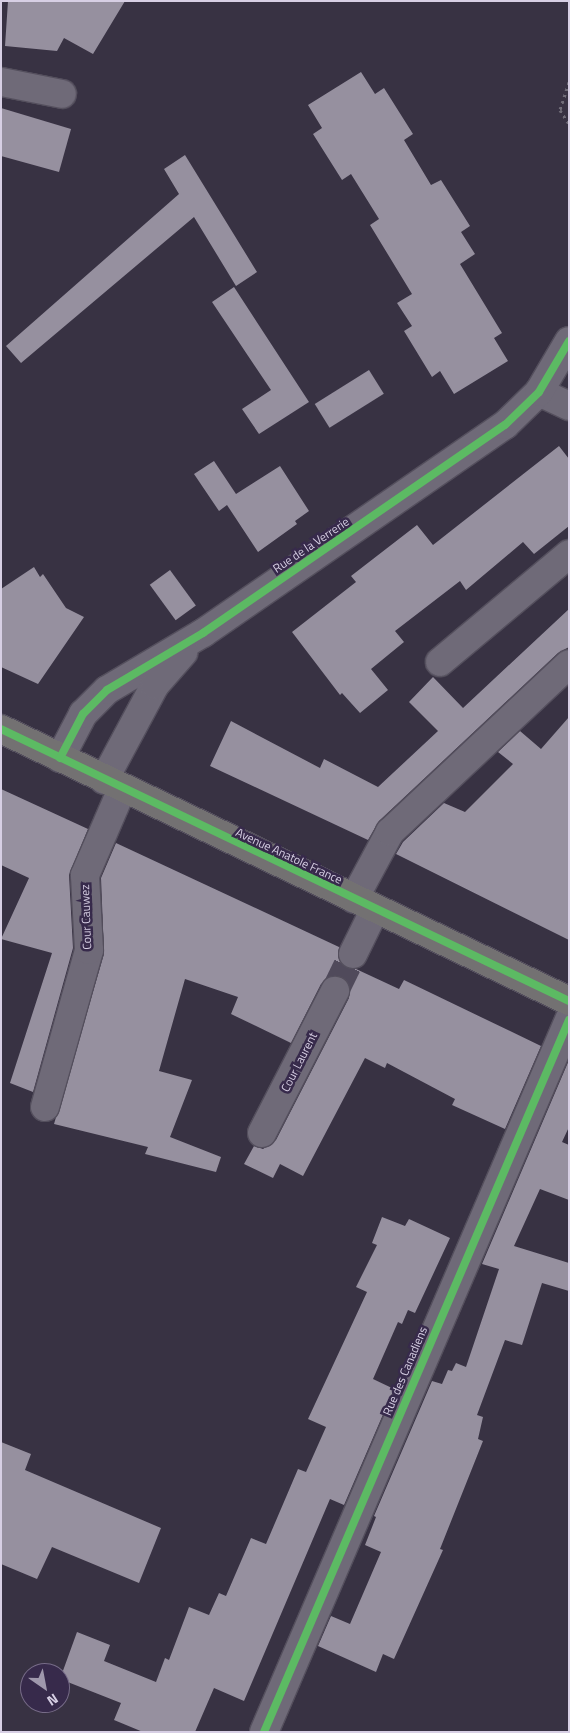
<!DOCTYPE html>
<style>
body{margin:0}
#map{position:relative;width:570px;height:1733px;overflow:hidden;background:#383243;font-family:"Titillium Web",sans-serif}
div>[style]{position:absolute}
.building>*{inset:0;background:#96909f;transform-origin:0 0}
.minor-tunnel>*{height:28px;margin-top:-14px;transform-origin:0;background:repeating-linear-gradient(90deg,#504a5b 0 28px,transparent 0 42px)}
.path>*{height:3px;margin-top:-1.5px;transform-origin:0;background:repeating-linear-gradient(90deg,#706c78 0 2.5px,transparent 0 6.5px)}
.roads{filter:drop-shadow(1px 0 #544f5d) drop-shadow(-1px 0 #544f5d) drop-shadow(0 1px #544f5d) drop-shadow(0 -1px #544f5d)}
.minor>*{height:28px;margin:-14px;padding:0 14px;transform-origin:14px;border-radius:14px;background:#6f6a78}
.major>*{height:28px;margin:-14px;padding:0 14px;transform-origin:14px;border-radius:14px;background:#737172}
.cycleway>*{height:8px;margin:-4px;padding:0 4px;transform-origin:4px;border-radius:4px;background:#5cba63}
span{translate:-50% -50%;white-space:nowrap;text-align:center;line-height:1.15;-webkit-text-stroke:5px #372a4b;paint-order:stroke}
.street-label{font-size:12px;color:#d7cfe4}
.frame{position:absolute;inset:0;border:2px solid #d7cfe4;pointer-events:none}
.north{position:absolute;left:20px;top:1663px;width:50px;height:50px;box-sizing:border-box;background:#372a4b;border:1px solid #776c88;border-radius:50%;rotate:147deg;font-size:14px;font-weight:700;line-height:20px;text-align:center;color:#d7cfe4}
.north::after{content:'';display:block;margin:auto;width:18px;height:22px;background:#9f98ac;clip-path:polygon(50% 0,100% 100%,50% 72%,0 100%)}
</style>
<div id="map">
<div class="building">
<div style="clip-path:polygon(8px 1px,125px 1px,93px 54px,64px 38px,57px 51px,5px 46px)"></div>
<div style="clip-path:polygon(361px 72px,375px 94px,384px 88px,413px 134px,404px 140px,431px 185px,441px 180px,470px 226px,461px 232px,475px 254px,460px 264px,502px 333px,494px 338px,508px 361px,454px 394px,440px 371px,432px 377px,404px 331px,412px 326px,397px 303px,412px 294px,370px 225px,379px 219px,351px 174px,342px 180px,313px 134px,322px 128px,308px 105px)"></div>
<div style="clip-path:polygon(1px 108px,71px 129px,59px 172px,1px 156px)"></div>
<div style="clip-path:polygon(185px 155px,257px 272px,236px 286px,194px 217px,21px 363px,6px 346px,179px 194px,164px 169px)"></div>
<div style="clip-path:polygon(234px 287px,309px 402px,259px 434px,242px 409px,271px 390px,212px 302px)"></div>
<div style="left:369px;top:370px;width:28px;height:64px;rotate:58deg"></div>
<div style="clip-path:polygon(559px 446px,569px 459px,569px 526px,534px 554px,523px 542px,466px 590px,460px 581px,395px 631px,404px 642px,371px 669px,388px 690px,360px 713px,342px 693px,340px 695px,292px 632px,356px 582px,351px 576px,417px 525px,433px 545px)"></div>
<div style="clip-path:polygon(214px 461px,236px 494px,280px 466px,309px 511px,295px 521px,297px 524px,258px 552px,227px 505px,219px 511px,194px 474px)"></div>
<div style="clip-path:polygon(34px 567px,40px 577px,43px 574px,66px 608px,84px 617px,38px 684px,1px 667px,1px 589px)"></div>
<div style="left:170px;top:570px;width:44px;height:25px;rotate:54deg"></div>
<div style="clip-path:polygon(569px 609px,569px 647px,558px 653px,379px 821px,368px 840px,210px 766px,231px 721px,320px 768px,324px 759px,378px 787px,438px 731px,409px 702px,433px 677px,463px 708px)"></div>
<div style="clip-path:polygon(569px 717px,569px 940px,396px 854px,403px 842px,444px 803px,465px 812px,513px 764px,498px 752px,520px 731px,541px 749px)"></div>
<div style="clip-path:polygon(1px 789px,88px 829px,69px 875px,73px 948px,33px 1092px,10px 1083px,52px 953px,1px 939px,29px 878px,1px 865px)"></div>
<div style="clip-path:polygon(116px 843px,339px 947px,340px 962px,347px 968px,356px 969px,399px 989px,404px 980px,541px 1046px,505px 1129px,452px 1105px,455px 1099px,387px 1063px,385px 1068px,365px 1058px,303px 1176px,280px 1164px,273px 1178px,244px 1164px,254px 1146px,263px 1149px,276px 1140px,349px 998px,348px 983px,335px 975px,321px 984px,291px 1043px,231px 1014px,238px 997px,185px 979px,159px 1071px,192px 1080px,170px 1137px,221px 1157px,216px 1172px,145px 1154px,148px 1147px,54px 1124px,104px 954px,101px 878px)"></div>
<div style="clip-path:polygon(569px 1060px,569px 1127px,562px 1142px,569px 1145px,569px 1200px,540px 1189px,514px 1246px,569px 1263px,569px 1291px,542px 1283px,522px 1345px,505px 1340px,477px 1415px,483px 1417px,478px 1439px,483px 1441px,440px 1549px,443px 1550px,394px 1659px,383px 1654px,376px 1672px,318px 1646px,331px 1616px,350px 1624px,381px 1552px,365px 1545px,376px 1517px,374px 1516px,432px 1381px,442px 1384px,448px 1370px,452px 1371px,456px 1363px,466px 1367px,499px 1269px,482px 1264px)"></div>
<div style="clip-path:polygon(382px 1217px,405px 1226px,409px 1219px,450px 1238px,415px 1313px,408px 1310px,402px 1324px,398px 1322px,373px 1379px,394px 1389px,344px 1505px,330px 1499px,244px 1701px,214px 1688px,195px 1732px,143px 1732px,114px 1720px,121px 1703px,60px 1679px,77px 1632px,110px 1645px,104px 1661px,156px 1682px,165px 1658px,169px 1660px,189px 1607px,209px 1615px,219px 1593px,226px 1596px,251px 1538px,266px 1544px,298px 1469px,306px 1472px,326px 1427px,308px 1419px,367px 1292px,356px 1287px,377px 1245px,372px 1243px)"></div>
<div style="clip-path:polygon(1px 1442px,31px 1454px,25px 1470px,161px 1528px,139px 1583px,52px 1547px,37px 1579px,1px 1564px)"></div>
</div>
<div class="minor-tunnel">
<div style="left:335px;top:991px;width:41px;rotate:-64.1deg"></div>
</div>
<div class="path">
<div style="left:569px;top:82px;width:29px;rotate:108deg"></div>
<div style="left:560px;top:110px;width:17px;rotate:57deg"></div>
</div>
<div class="roads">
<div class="minor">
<div style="left:1px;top:82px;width:62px;rotate:11.1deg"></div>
<div style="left:539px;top:392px;width:33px;rotate:25deg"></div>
<div style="left:440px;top:662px;width:168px;rotate:-39.9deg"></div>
<div style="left:60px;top:758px;width:50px;rotate:-62.4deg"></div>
<div style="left:83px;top:714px;width:34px;rotate:-45deg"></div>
<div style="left:107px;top:690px;width:112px;rotate:-30.7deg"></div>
<div style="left:203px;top:633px;width:367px;rotate:-34.6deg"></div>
<div style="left:505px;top:425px;width:47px;rotate:-44.1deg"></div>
<div style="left:539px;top:392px;width:59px;rotate:-59.5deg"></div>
<div style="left:104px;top:780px;width:108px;rotate:-61.8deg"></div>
<div style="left:155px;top:685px;width:43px;rotate:-48.8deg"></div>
<div style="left:354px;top:899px;width:76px;rotate:-61.8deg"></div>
<div style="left:390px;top:832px;width:245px;rotate:-43.2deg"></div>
<div style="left:353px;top:954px;width:50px;rotate:-63.9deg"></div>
<div style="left:45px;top:1107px;width:163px;rotate:-74.3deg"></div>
<div style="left:89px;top:950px;width:75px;rotate:-93.1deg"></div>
<div style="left:85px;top:875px;width:94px;rotate:-66.7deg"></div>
<div style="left:262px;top:1133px;width:160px;rotate:-62.8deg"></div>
<div style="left:264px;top:1732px;width:775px;rotate:-66.81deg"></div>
</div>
<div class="major">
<div style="left:1px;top:729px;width:630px;rotate:25.59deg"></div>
</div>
</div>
<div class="cycleway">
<div style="left:1px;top:729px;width:630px;rotate:25.59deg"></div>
<div style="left:60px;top:758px;width:50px;rotate:-62.4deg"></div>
<div style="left:83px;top:714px;width:34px;rotate:-45deg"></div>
<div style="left:107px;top:690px;width:112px;rotate:-30.7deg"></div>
<div style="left:203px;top:633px;width:367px;rotate:-34.6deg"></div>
<div style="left:505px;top:425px;width:47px;rotate:-44.1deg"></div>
<div style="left:539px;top:392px;width:59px;rotate:-59.5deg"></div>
<div style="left:264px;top:1732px;width:775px;rotate:-66.81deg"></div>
</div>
<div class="street-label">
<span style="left:311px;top:545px;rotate:-34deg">Rue de la Verrerie</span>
<span style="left:289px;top:856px;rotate:25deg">Avenue Anatole France</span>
<span style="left:86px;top:917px;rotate:-92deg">Cour Cauwez</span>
<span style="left:299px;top:1062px;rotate:-63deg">Cour Laurent</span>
<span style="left:405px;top:1371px;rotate:-67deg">Rue des Canadiens</span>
</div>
<div class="frame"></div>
<div class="north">N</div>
</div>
